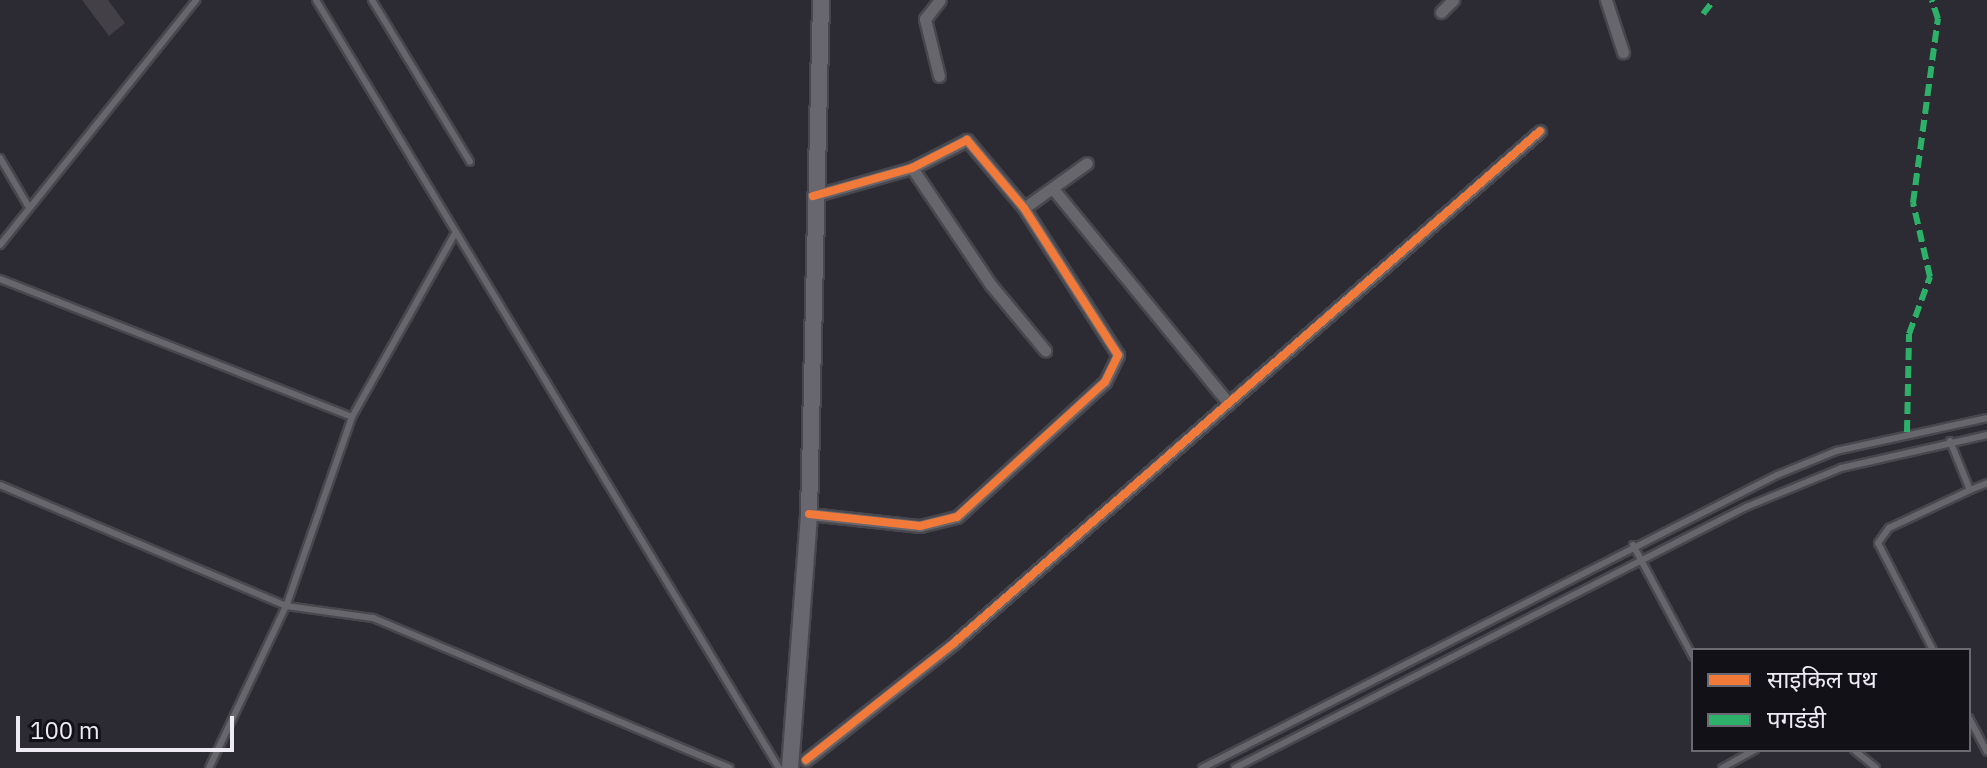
<!DOCTYPE html>
<meta charset="utf-8">
<style>
body{margin:0}
#map{position:relative;width:1987px;height:768px;overflow:hidden;background:#2c2a32;font-family:"IBM Plex Sans","Noto Sans Devanagari",sans-serif}
div>[style]{position:absolute}
.building>*{inset:0;background:#434147}
.roads{filter:drop-shadow(2px 0 #48474e) drop-shadow(-2px 0 #48474e) drop-shadow(0 2px #48474e) drop-shadow(0 -2px #48474e)}
.lane>*{height:6px;margin:-3px;padding:0 3px;transform-origin:3px;border-radius:3px;background:#67666c}
.street>*{height:11px;margin:-5.5px;padding:0 5.5px;transform-origin:5.5px;border-radius:5.5px;background:#67666c}
.secondary>*{height:16px;margin:-8px;padding:0 8px;transform-origin:8px;border-radius:8px;background:#68666f}
.quiet>*{height:6px;margin-top:-3px;transform-origin:0;background:repeating-linear-gradient(90deg,#2db169 0 12px,transparent 0 18px)}
.cycleway>*{height:8px;margin:-4px;padding:0 4px;transform-origin:4px;border-radius:4px;background:#f17a3a}
span{translate:-50% -50%;white-space:nowrap;text-align:center;line-height:1.15;-webkit-text-stroke:6px #131118;paint-order:stroke}
.legend{position:absolute;left:1691px;top:648px;width:280px;height:104px;box-sizing:border-box;background:#131118;border:2px solid #6a6870;margin:0;padding:10px 14px;list-style:none;font-size:24px;color:#edeaf4}
.legend li{display:flex;align-items:center;gap:16px;height:40px}
.legend b{width:40px;border:2px solid #6a6870}
.scale{position:absolute;left:16px;top:716px;width:218px;height:36px;box-sizing:border-box;border:4px solid #edeaf4;border-top:0;padding-left:10px;font-size:24px;line-height:28px;white-space:nowrap;color:#edeaf4;-webkit-text-stroke:6px #131118;paint-order:stroke}
</style>
<div id="map">
<div class="building">
<div style="clip-path:polygon(82px 0,108px 0,125px 23px,109px 36px)"></div>
</div>
<div class="roads">
<div class="lane">
<div style="left:316px;top:0;width:897px;rotate:58.92deg"></div>
<div style="left:372px;top:0;width:189px;rotate:58.8deg"></div>
<div style="left:0;top:158px;width:56px;rotate:59.7deg"></div>
<div style="left:0;top:245px;width:314px;rotate:-51.3deg"></div>
<div style="left:0;top:279px;width:378px;rotate:21.4deg"></div>
<div style="left:352px;top:417px;width:200px;rotate:109.2deg"></div>
<div style="left:286px;top:606px;width:179px;rotate:115.4deg"></div>
<div style="left:352px;top:417px;width:212px;rotate:-60.7deg"></div>
<div style="left:0;top:485px;width:311px;rotate:22.9deg"></div>
<div style="left:286px;top:606px;width:88px;rotate:7.9deg"></div>
<div style="left:373px;top:618px;width:387px;rotate:22.8deg"></div>
<div style="left:1970px;top:490px;width:18px;rotate:-22deg"></div>
<div style="left:1633px;top:545px;width:127px;rotate:61.8deg"></div>
<div style="left:1933px;top:650px;width:120px;rotate:-117.2deg"></div>
<div style="left:1878px;top:543px;width:19px;rotate:-54deg"></div>
<div style="left:1889px;top:528px;width:89px;rotate:-25.1deg"></div>
<div style="left:1970px;top:490px;width:53px;rotate:-112.2deg"></div>
<div style="left:1969px;top:718px;width:38px;rotate:62deg"></div>
<div style="left:1854px;top:750px;width:28px;rotate:39deg"></div>
<div style="left:1202px;top:768px;width:645px;rotate:-27deg"></div>
<div style="left:1777px;top:475px;width:64px;rotate:-22.1deg"></div>
<div style="left:1836px;top:451px;width:155px;rotate:-12.3deg"></div>
<div style="left:1235px;top:768px;width:574px;rotate:-27.06deg"></div>
<div style="left:1746px;top:507px;width:103px;rotate:-22.3deg"></div>
<div style="left:1841px;top:468px;width:150px;rotate:-12.7deg"></div>
<div style="left:1722px;top:768px;width:38px;rotate:-29deg"></div>
</div>
<div class="street">
<div style="left:1606px;top:0;width:55px;rotate:71.9deg"></div>
<div style="left:1441px;top:12px;width:17px;rotate:-45deg"></div>
<div style="left:939px;top:76px;width:59px;rotate:-103.8deg"></div>
<div style="left:925px;top:19px;width:24px;rotate:-52deg"></div>
<div style="left:912px;top:168px;width:141px;rotate:56deg"></div>
<div style="left:991px;top:285px;width:85px;rotate:50.3deg"></div>
<div style="left:1054px;top:190px;width:276px;rotate:50.7deg"></div>
<div style="left:1024px;top:208px;width:77px;rotate:-35.5deg"></div>
<div style="left:809px;top:514px;width:112px;rotate:6.2deg"></div>
<div style="left:920px;top:526px;width:38px;rotate:-14deg"></div>
<div style="left:957px;top:517px;width:200px;rotate:-42.4deg"></div>
<div style="left:1105px;top:382px;width:30px;rotate:-64deg"></div>
<div style="left:1118px;top:355px;width:174px;rotate:-122.6deg"></div>
<div style="left:1024px;top:208px;width:89px;rotate:-130deg"></div>
<div style="left:967px;top:140px;width:62px;rotate:153deg"></div>
<div style="left:912px;top:168px;width:103px;rotate:164.2deg"></div>
<div style="left:806px;top:760px;width:189px;rotate:-38.3deg"></div>
<div style="left:954px;top:643px;width:778px;rotate:-41.14deg"></div>
</div>
<div class="secondary">
<div style="left:790px;top:768px;width:255px;rotate:-85.7deg"></div>
<div style="left:809px;top:514px;width:514px;rotate:-88.66deg"></div>
</div>
</div>
<div class="quiet">
<div style="left:1703px;top:14px;width:18px;rotate:-52deg"></div>
<div style="left:1907px;top:432px;width:98px;rotate:-88.8deg"></div>
<div style="left:1909px;top:334px;width:61px;rotate:-69.8deg"></div>
<div style="left:1930px;top:277px;width:76px;rotate:-102.9deg"></div>
<div style="left:1913px;top:203px;width:186px;rotate:-82.3deg"></div>
<div style="left:1938px;top:19px;width:20px;rotate:-108deg"></div>
</div>
<div class="cycleway">
<div style="left:809px;top:514px;width:112px;rotate:6.2deg"></div>
<div style="left:920px;top:526px;width:38px;rotate:-14deg"></div>
<div style="left:957px;top:517px;width:200px;rotate:-42.4deg"></div>
<div style="left:1105px;top:382px;width:30px;rotate:-64deg"></div>
<div style="left:1118px;top:355px;width:174px;rotate:-122.6deg"></div>
<div style="left:1024px;top:208px;width:89px;rotate:-130deg"></div>
<div style="left:967px;top:140px;width:62px;rotate:153deg"></div>
<div style="left:912px;top:168px;width:103px;rotate:164.2deg"></div>
<div style="left:806px;top:760px;width:189px;rotate:-38.3deg"></div>
<div style="left:954px;top:643px;width:778px;rotate:-41.14deg"></div>
</div>
<ul class="legend">
<li><b style="height:10px;background:#f17a3a"></b>साइकिल पथ</li>
<li><b style="height:10px;background:#2db169"></b>पगडंडी</li>
</ul>
<div class="scale">100 m</div>
</div>
